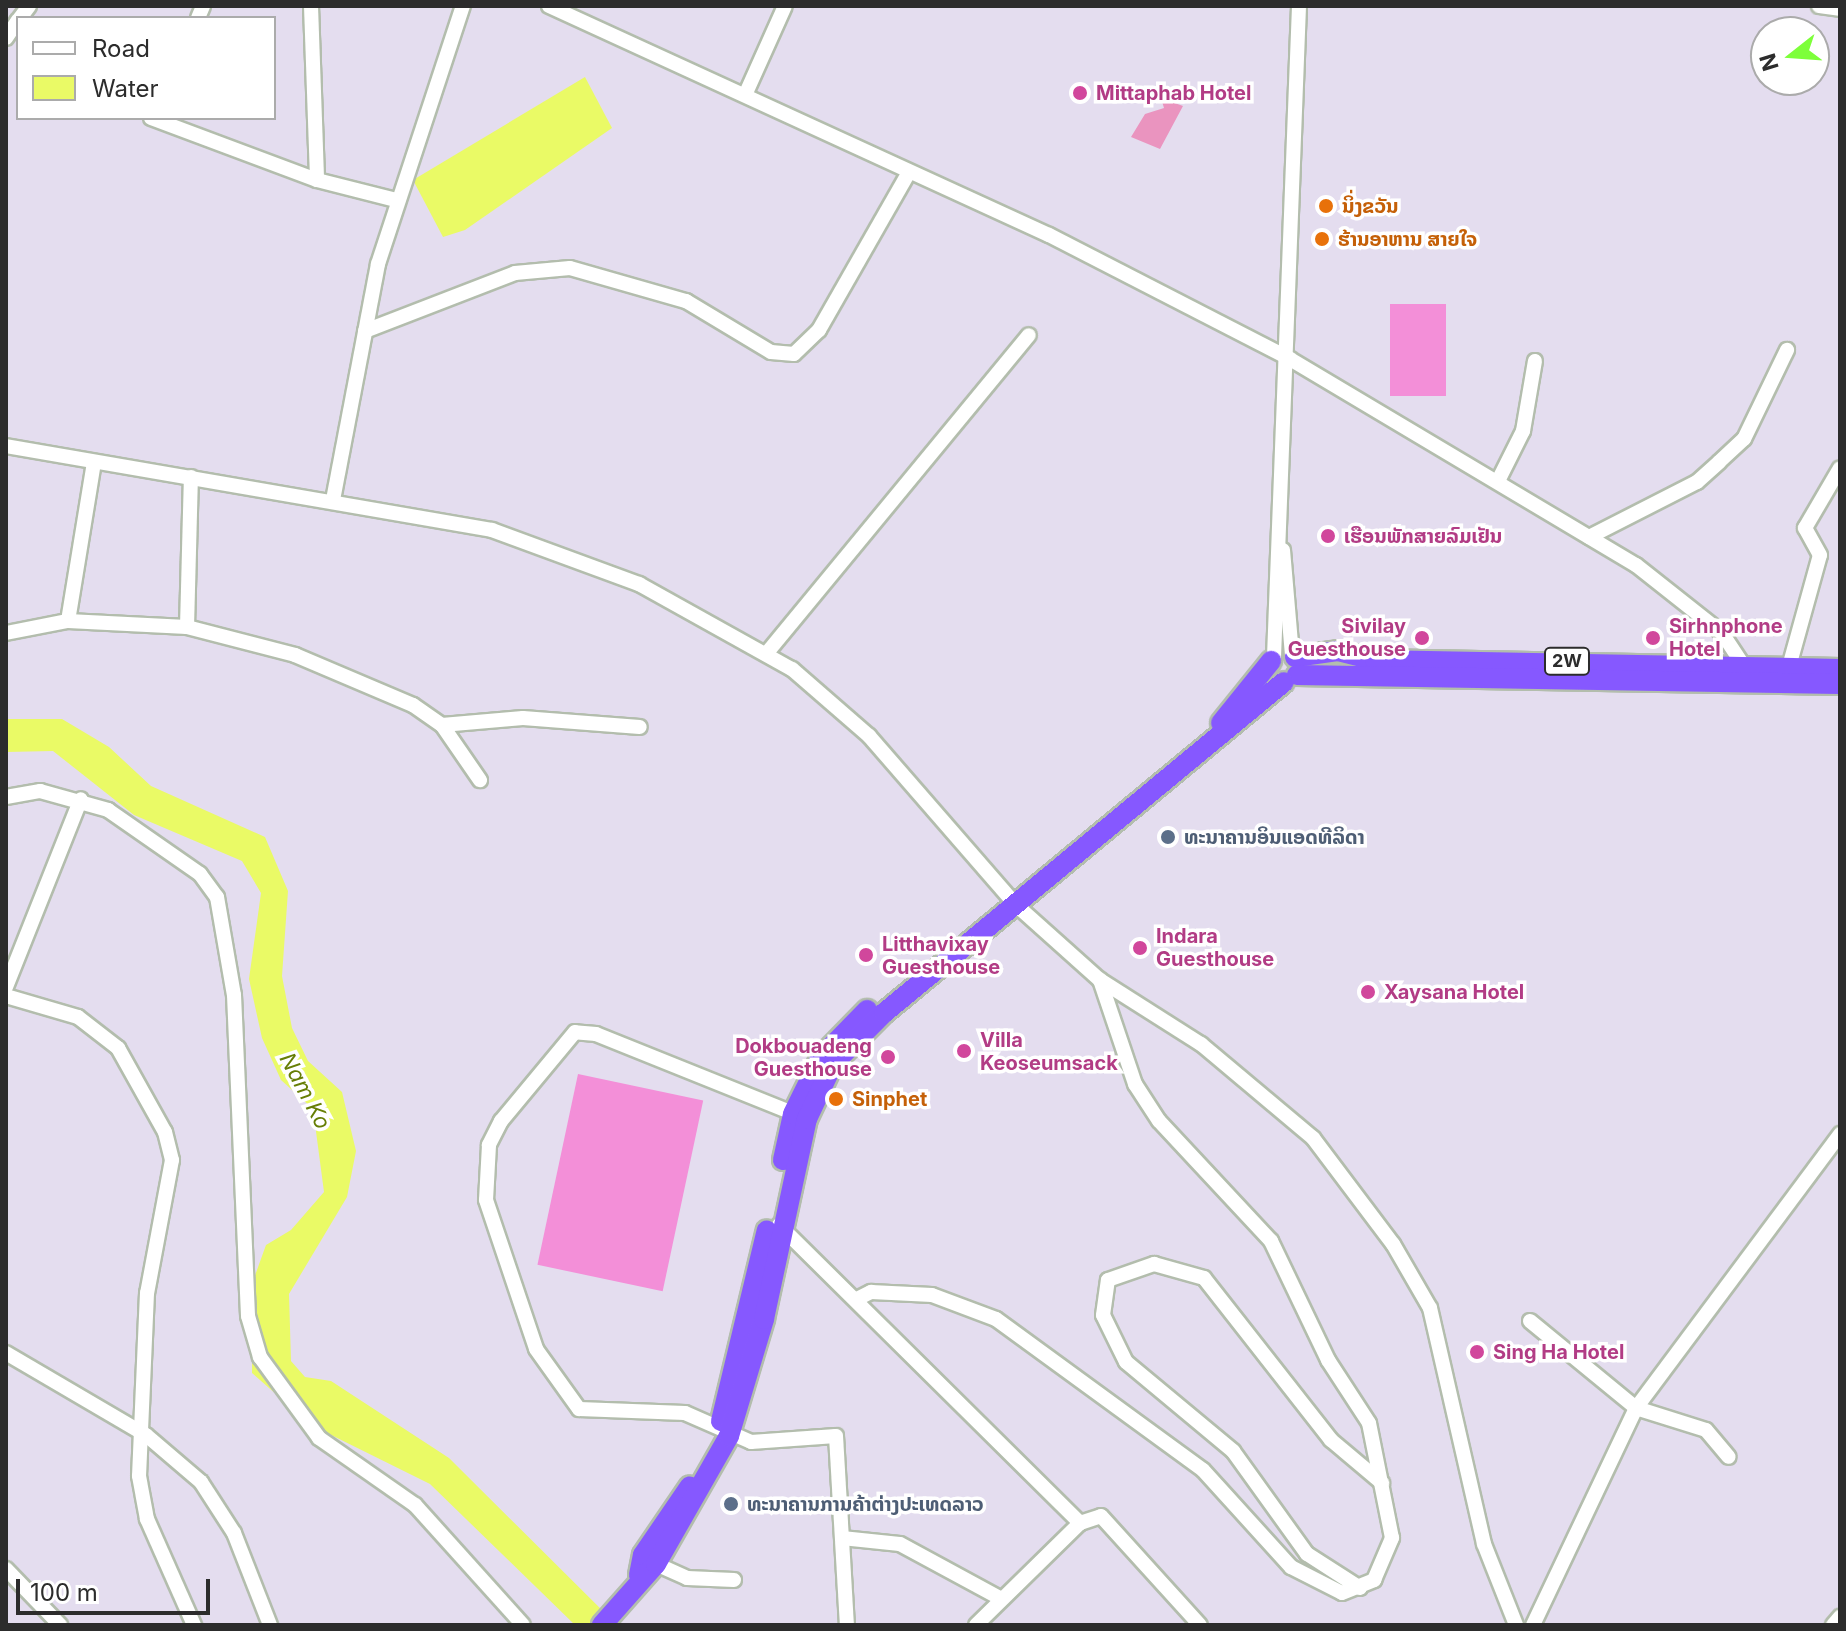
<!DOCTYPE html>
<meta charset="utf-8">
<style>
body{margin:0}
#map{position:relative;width:1846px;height:1631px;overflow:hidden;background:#e4ddef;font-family:Inter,"Noto Sans Lao",sans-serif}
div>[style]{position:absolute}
.green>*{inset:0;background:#ea94bf}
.pitch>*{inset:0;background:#f38fd8;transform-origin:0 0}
.water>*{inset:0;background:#eafa66}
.roads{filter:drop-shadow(2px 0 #b3bdad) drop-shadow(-2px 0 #b3bdad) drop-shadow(0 2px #b3bdad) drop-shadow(0 -2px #b3bdad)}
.minor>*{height:14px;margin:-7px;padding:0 7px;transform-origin:7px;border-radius:7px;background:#fff}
.highway>*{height:20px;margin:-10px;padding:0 10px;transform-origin:10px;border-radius:10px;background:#8658ff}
.dots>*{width:22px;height:22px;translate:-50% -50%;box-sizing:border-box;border:4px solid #fff;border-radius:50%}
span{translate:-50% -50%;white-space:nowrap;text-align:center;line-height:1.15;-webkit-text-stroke:7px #fff;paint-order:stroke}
.shield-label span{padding:2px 6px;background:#fff;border:2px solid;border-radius:6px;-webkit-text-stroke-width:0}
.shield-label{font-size:18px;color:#2c2c2c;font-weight:700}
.hotel-label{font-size:20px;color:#b23c85;font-weight:700}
.left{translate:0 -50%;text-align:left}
.right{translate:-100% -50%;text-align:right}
.food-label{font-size:20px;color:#c56008;font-weight:700}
.service-label{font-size:20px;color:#4e5e75;font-weight:700}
.water-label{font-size:22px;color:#667e05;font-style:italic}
.frame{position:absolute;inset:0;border:8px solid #2c2c2c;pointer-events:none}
.legend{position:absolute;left:16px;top:16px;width:260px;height:104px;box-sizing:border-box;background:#fff;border:2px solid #ababab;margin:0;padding:10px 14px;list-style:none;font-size:24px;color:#2c2c2c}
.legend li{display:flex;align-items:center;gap:16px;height:40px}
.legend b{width:40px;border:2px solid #ababab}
.north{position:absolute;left:1750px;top:16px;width:80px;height:80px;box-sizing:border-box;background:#fff;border:2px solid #ababab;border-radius:50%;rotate:253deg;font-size:22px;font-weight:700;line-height:32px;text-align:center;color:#2c2c2c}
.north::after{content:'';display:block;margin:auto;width:28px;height:36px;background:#7dff3a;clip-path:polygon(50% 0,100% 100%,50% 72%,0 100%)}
.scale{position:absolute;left:16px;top:1579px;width:194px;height:36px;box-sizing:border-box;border:4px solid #2c2c2c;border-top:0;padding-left:10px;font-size:24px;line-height:28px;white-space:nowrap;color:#2c2c2c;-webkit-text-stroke:6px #fff;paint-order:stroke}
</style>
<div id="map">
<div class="green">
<div style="clip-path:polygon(1161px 98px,1183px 106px,1160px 149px,1131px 137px,1145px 114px,1164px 108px)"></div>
</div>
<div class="pitch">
<div style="left:1390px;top:304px;width:56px;height:92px"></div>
<div style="left:578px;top:1074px;width:128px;height:195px;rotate:12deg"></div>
</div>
<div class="water">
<div style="clip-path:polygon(585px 77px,612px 128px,465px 230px,443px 237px,413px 180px)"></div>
<div style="clip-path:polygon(6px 719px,62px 719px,109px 747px,151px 786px,265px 837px,288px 891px,282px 976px,292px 1028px,308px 1061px,342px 1092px,356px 1151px,347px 1197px,289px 1294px,291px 1361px,305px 1377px,331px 1381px,449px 1458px,617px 1625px,575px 1625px,430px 1484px,311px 1425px,252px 1373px,253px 1281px,266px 1245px,291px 1230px,324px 1192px,313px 1109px,281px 1080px,262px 1038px,249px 979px,261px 893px,242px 861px,134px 815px,53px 751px,6px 752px)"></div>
</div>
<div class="roads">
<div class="minor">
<div style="left:311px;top:6px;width:174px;rotate:88deg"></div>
<div style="left:549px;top:6px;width:550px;rotate:24.61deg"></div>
<div style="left:1049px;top:235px;width:271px;rotate:27.2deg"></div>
<div style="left:1290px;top:359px;width:403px;rotate:30.8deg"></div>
<div style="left:1636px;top:565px;width:110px;rotate:38.3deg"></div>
<div style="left:1722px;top:633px;width:49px;rotate:56.6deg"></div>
<div style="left:1819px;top:6px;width:21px;rotate:8deg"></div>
<div style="left:20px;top:18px;width:15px;rotate:-53deg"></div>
<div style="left:198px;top:18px;width:13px;rotate:-67deg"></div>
<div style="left:6px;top:38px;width:22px;rotate:-56deg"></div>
<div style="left:746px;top:93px;width:95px;rotate:-65.9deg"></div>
<div style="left:151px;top:118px;width:177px;rotate:20.5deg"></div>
<div style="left:317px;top:180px;width:81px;rotate:14.2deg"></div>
<div style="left:365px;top:331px;width:161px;rotate:-21.1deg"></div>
<div style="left:515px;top:273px;width:55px;rotate:-5.2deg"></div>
<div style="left:570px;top:268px;width:121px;rotate:15.9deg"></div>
<div style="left:686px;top:301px;width:99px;rotate:31deg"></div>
<div style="left:771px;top:352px;width:23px;rotate:5deg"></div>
<div style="left:794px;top:354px;width:35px;rotate:-44deg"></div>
<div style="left:819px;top:330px;width:182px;rotate:-60.3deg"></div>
<div style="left:6px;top:446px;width:493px;rotate:9.8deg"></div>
<div style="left:492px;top:530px;width:157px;rotate:20.2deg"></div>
<div style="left:639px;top:584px;width:175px;rotate:29.1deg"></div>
<div style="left:792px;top:669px;width:102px;rotate:41deg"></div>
<div style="left:869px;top:736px;width:224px;rotate:49deg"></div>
<div style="left:1016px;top:905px;width:113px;rotate:41.8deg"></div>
<div style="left:1100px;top:980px;width:120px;rotate:32.4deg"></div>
<div style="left:1201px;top:1044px;width:146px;rotate:40deg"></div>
<div style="left:1313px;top:1138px;width:133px;rotate:53deg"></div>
<div style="left:1393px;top:1244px;width:74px;rotate:60deg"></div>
<div style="left:1430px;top:1308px;width:242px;rotate:77.1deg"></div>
<div style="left:1484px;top:1544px;width:87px;rotate:68.4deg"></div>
<div style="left:1499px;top:479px;width:54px;rotate:-63.4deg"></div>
<div style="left:1523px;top:431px;width:71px;rotate:-80.3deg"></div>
<div style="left:333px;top:500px;width:240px;rotate:-79.2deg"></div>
<div style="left:378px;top:264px;width:272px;rotate:-71.8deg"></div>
<div style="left:1589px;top:537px;width:121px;rotate:-27deg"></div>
<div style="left:1697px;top:482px;width:30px;rotate:-42deg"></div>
<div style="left:1719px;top:462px;width:34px;rotate:-43deg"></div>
<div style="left:1744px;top:439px;width:99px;rotate:-64.2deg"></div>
<div style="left:1283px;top:550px;width:104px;rotate:85.1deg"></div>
<div style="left:68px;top:621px;width:161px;rotate:-80.7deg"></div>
<div style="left:187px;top:627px;width:150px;rotate:-88.5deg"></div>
<div style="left:6px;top:633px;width:63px;rotate:-11deg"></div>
<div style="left:68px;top:621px;width:119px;rotate:2.9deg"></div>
<div style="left:187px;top:627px;width:112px;rotate:14.5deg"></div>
<div style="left:295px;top:655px;width:128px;rotate:23deg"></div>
<div style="left:413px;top:705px;width:35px;rotate:35deg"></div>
<div style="left:442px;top:725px;width:67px;rotate:55.4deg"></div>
<div style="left:766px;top:654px;width:413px;rotate:-50.5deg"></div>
<div style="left:1274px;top:657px;width:651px;rotate:-87.8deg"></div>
<div style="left:1787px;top:674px;width:123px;rotate:-74.5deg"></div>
<div style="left:1820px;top:555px;width:31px;rotate:-119deg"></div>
<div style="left:1805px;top:528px;width:69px;rotate:-59.7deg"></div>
<div style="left:442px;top:725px;width:81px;rotate:-4.9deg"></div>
<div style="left:523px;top:718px;width:117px;rotate:4.4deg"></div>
<div style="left:6px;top:797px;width:35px;rotate:-10deg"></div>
<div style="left:40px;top:791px;width:71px;rotate:15.6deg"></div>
<div style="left:108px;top:810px;width:112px;rotate:34.8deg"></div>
<div style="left:200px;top:874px;width:29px;rotate:54deg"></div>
<div style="left:217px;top:897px;width:99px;rotate:80.2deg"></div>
<div style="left:234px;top:995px;width:321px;rotate:87.5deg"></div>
<div style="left:248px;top:1316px;width:43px;rotate:73.7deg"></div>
<div style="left:260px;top:1357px;width:100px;rotate:53.9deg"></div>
<div style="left:319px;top:1438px;width:117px;rotate:34.9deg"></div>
<div style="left:415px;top:1505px;width:161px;rotate:48deg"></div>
<div style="left:6px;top:987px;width:202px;rotate:-68.3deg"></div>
<div style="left:6px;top:996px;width:75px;rotate:16.3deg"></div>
<div style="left:78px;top:1017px;width:51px;rotate:37.8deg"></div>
<div style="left:118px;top:1048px;width:96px;rotate:60.8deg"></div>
<div style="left:165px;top:1132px;width:29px;rotate:76deg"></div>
<div style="left:172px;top:1160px;width:135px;rotate:100.6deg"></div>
<div style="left:147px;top:1293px;width:183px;rotate:92.5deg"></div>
<div style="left:139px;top:1476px;width:44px;rotate:79.5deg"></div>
<div style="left:147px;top:1519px;width:116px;rotate:66.1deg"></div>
<div style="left:800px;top:1116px;width:220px;rotate:-158.1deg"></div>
<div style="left:596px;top:1034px;width:21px;rotate:-175deg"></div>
<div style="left:575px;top:1032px;width:116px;rotate:129.7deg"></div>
<div style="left:501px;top:1121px;width:27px;rotate:117deg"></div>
<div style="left:489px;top:1145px;width:55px;rotate:93.1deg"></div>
<div style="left:486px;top:1200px;width:157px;rotate:71.4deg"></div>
<div style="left:536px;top:1349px;width:74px;rotate:54.4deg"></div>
<div style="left:579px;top:1409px;width:106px;rotate:2.2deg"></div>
<div style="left:685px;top:1413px;width:72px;rotate:23.7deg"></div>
<div style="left:751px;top:1442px;width:85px;rotate:-4deg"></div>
<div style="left:836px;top:1436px;width:189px;rotate:86.7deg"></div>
<div style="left:779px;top:1225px;width:424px;rotate:44.7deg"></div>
<div style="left:857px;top:1299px;width:16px;rotate:-27deg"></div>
<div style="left:871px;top:1292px;width:61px;rotate:2.8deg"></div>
<div style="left:932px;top:1295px;width:68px;rotate:20.6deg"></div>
<div style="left:996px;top:1319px;width:256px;rotate:36.1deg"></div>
<div style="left:1203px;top:1470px;width:131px;rotate:47.8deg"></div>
<div style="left:1291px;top:1567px;width:57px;rotate:27deg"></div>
<div style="left:1342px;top:1593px;width:35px;rotate:-22deg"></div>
<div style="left:1374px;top:1580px;width:46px;rotate:-66.8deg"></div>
<div style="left:1392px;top:1538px;width:117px;rotate:-101.3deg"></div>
<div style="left:1369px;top:1423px;width:75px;rotate:-123.1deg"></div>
<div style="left:1328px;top:1360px;width:132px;rotate:-115.6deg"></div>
<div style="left:1271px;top:1241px;width:164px;rotate:-133deg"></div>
<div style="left:1159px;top:1121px;width:44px;rotate:-123deg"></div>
<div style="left:1135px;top:1084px;width:110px;rotate:-108.6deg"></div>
<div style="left:1530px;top:1321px;width:137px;rotate:39.4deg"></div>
<div style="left:1636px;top:1408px;width:73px;rotate:17.4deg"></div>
<div style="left:1706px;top:1430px;width:35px;rotate:50deg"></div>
<div style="left:6px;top:1353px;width:162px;rotate:30.4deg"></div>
<div style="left:146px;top:1435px;width:72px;rotate:40.5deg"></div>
<div style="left:201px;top:1482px;width:61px;rotate:57.1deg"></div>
<div style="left:234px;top:1533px;width:99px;rotate:68.6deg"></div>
<div style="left:842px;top:1538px;width:58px;rotate:5.9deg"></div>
<div style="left:900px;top:1544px;width:111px;rotate:28.4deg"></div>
<div style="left:656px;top:1564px;width:34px;rotate:24deg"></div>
<div style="left:687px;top:1578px;width:47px;rotate:2.4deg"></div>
<div style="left:6px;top:1569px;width:78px;rotate:46deg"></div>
<div style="left:1360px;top:1588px;width:63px;rotate:-147.3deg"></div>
<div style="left:1307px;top:1554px;width:127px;rotate:-125.7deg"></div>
<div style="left:1233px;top:1451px;width:139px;rotate:-140.2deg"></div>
<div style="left:1126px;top:1362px;width:52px;rotate:-116.1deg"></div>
<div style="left:1103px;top:1315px;width:35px;rotate:-82deg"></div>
<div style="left:1108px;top:1280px;width:49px;rotate:-19.2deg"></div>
<div style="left:1154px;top:1264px;width:52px;rotate:15.6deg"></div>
<div style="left:1204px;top:1278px;width:206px;rotate:51.9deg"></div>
<div style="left:1331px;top:1440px;width:67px;rotate:40.1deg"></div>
<div style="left:976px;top:1625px;width:146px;rotate:-44.4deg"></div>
<div style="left:1080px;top:1523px;width:22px;rotate:-18deg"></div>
<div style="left:1101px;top:1516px;width:147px;rotate:47.8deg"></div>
<div style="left:1533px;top:1625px;width:240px;rotate:-64.6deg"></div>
<div style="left:1636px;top:1408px;width:342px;rotate:-53.3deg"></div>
<div style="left:1833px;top:1625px;width:11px;rotate:-49deg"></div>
</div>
<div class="highway">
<div style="left:1295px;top:657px;width:43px;rotate:-7.9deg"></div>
<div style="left:1338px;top:651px;width:38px;rotate:14deg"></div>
<div style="left:1375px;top:660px;width:465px;rotate:1.1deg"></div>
<div style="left:1297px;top:675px;width:543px;rotate:0.95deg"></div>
<div style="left:1221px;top:723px;width:80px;rotate:-51.1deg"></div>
<div style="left:783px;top:1160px;width:47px;rotate:-77.7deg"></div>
<div style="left:793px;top:1114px;width:64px;rotate:-63.8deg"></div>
<div style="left:821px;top:1057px;width:66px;rotate:-45.6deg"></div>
<div style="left:721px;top:1421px;width:196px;rotate:-76.5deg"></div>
<div style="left:639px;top:1575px;width:20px;rotate:-79deg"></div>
<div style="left:643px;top:1555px;width:83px;rotate:-55.7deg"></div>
<div style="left:602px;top:1625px;width:81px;rotate:-48.5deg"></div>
<div style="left:656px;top:1564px;width:147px;rotate:-60.3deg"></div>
<div style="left:729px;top:1436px;width:122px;rotate:-73.3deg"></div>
<div style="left:764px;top:1319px;width:205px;rotate:-77.9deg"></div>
<div style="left:807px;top:1119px;width:61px;rotate:-64.7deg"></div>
<div style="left:833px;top:1064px;width:72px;rotate:-45deg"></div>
<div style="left:884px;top:1013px;width:519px;rotate:-39.61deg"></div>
</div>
</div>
<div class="dots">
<div style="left:1080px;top:93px;background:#d1479c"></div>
<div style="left:1326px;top:206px;background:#e8710a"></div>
<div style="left:1322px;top:239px;background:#e8710a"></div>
<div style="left:1328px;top:536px;background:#d1479c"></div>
<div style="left:1422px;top:638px;background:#d1479c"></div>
<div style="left:1653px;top:638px;background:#d1479c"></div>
<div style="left:1168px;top:837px;background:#5c6f8a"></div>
<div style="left:1140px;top:948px;background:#d1479c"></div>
<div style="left:866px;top:955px;background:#d1479c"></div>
<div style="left:1368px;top:992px;background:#d1479c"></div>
<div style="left:964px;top:1051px;background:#d1479c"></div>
<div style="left:888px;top:1057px;background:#d1479c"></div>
<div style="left:836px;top:1099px;background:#e8710a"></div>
<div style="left:1477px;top:1352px;background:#d1479c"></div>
<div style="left:731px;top:1504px;background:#5c6f8a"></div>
</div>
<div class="shield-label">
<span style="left:1567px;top:661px">2W</span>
</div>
<div class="hotel-label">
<span class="left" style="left:1096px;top:93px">Mittaphab Hotel</span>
<span class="left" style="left:1344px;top:536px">ເຮືອນພັກສາຍລົມເຢັນ</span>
<span class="right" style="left:1406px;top:638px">Sivilay<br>Guesthouse</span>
<span class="left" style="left:1669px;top:638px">Sirhnphone<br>Hotel</span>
<span class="left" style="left:1156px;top:948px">Indara<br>Guesthouse</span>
<span class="left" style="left:882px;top:956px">Litthavixay<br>Guesthouse</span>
<span class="left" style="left:1384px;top:992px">Xaysana Hotel</span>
<span class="left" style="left:980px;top:1052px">Villa<br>Keoseumsack</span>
<span class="right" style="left:872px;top:1058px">Dokbouadeng<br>Guesthouse</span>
<span class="left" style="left:1493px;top:1352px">Sing Ha Hotel</span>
</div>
<div class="food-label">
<span class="left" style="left:1342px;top:206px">ນິ່ງຂວັນ</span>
<span class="left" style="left:1338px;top:239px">ຮ້ານອາຫານ ສາຍໃຈ</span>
<span class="left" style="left:852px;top:1099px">Sinphet</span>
</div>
<div class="service-label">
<span class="left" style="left:1184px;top:837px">ທະນາຄານອິນແອດທີລິດາ</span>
<span class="left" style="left:747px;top:1504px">ທະນາຄານການຄ້າຕ່າງປະເທດລາວ</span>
</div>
<div class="water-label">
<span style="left:305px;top:1091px;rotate:62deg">Nam Ko</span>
</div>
<div class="frame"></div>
<ul class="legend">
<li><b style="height:10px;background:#fff"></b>Road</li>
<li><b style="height:22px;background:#eafa66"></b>Water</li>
</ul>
<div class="north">N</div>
<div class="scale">100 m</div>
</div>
